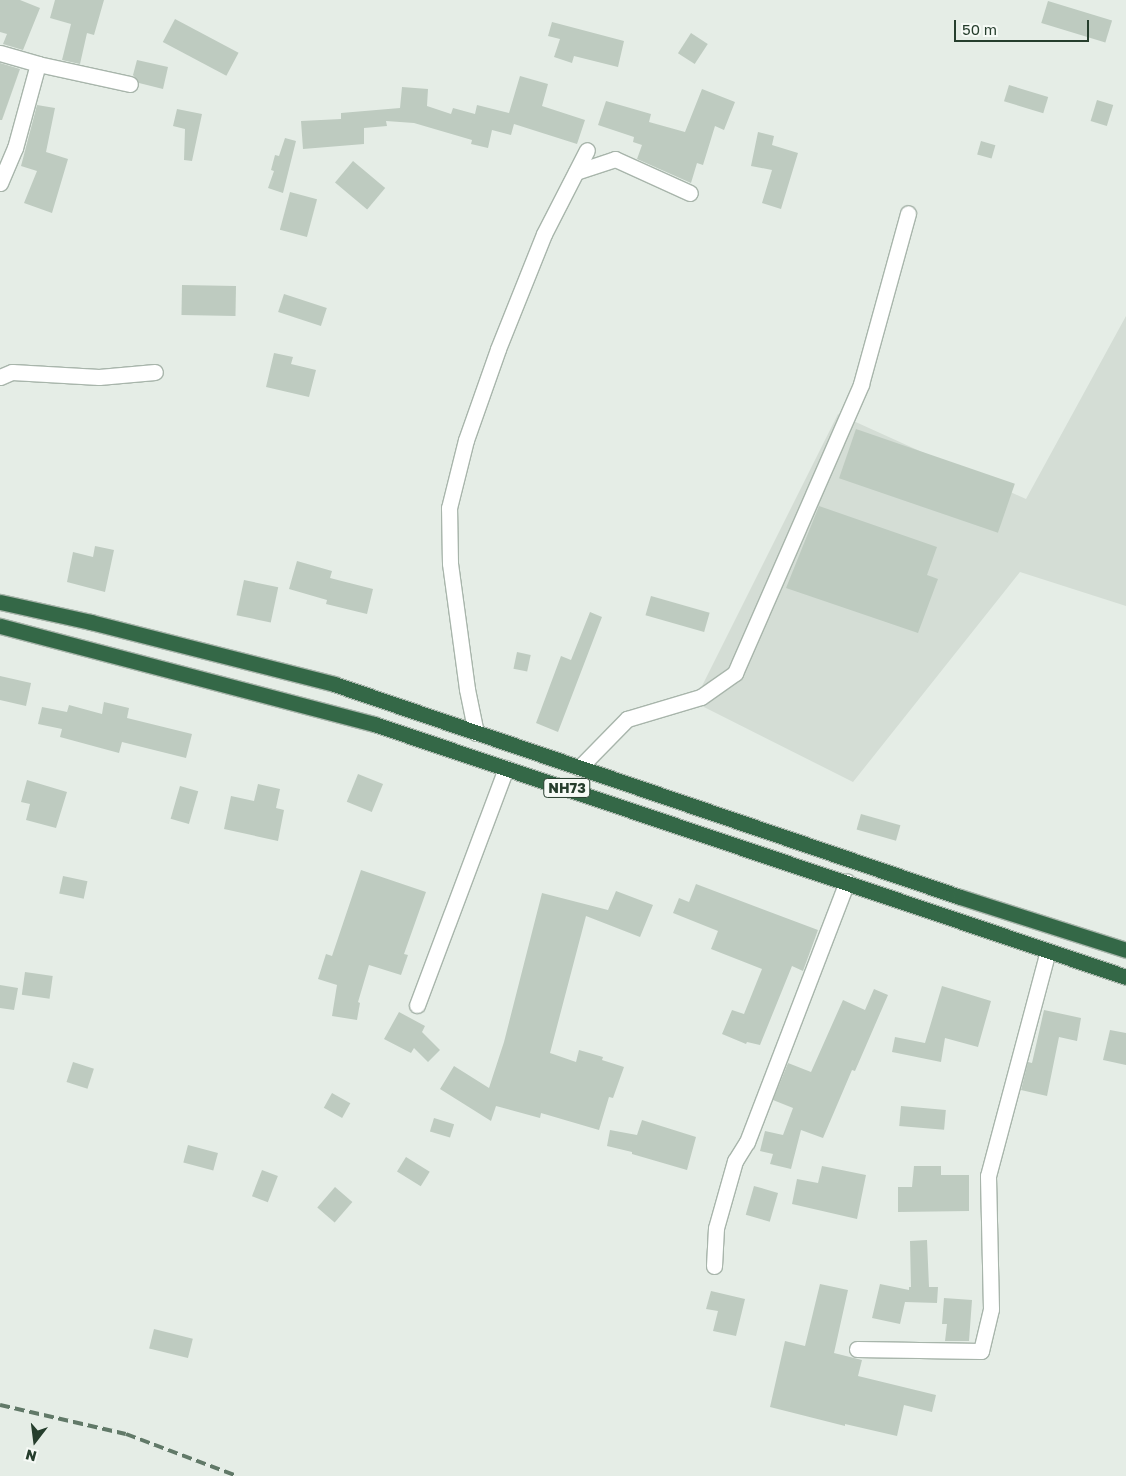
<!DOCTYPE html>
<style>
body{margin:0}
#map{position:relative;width:1126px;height:1476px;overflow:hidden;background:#e5ede6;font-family:"Golos Text",sans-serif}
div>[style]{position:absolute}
.built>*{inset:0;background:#d4ddd5}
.building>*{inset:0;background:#becbc0;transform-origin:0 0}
.roads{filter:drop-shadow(1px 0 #a8b5ab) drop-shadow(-1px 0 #a8b5ab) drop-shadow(0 1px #a8b5ab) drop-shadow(0 -1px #a8b5ab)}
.minor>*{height:15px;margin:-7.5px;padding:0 7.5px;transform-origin:7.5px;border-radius:7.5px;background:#fff}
.highway>*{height:15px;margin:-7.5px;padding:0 7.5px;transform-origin:7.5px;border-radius:7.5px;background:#346847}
.rail>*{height:4px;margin-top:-2px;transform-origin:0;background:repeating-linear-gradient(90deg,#617968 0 10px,transparent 0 15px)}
span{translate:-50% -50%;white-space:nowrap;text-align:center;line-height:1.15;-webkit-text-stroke:4px #f6faf6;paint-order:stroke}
.shield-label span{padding:1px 4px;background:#f6faf6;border:1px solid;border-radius:4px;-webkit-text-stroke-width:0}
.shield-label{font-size:14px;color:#263e2d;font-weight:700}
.north{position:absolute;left:10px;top:1416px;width:50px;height:50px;-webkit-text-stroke:4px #f6faf6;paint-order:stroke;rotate:195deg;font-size:14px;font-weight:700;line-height:20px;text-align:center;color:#263e2d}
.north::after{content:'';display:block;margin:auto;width:18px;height:22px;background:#263e2d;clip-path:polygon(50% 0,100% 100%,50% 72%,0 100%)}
.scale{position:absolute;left:954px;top:20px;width:135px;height:22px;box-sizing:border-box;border:2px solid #263e2d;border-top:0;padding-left:6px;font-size:15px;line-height:18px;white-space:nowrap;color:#263e2d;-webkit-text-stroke:4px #f6faf6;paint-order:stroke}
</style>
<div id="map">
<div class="built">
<div style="clip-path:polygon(1126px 316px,1126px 606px,1020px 572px,853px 782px,694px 702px,838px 414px,1026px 499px)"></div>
</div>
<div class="building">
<div style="clip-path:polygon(0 0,20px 0,40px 8px,23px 50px,3px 44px,7px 34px,0 32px)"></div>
<div style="clip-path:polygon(55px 0,104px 0,94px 35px,87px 33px,80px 64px,62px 60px,71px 24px,50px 18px)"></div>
<div style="left:1048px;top:1px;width:67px;height:23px;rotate:17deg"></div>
<div style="left:175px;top:19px;width:72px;height:26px;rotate:28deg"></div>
<div style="clip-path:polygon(552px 22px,624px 41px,618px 67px,574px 56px,572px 63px,554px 57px,560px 39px,548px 36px)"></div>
<div style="left:691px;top:33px;width:20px;height:24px;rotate:33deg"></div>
<div style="clip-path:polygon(137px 60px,168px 67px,163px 89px,139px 83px,133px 75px)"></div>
<div style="clip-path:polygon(0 63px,20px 69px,2px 120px,0 120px)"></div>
<div style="clip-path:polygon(520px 76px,548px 84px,542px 106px,585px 120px,577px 144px,514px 124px,511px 135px,492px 130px,488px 148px,471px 144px,472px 140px,414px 123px,386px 121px,387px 126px,364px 128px,364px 144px,303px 149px,301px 121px,341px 119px,341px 113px,400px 108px,402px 87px,428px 89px,427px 106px,451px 114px,453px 108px,475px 114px,477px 105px,509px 113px)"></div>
<div style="left:1009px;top:85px;width:41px;height:17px;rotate:17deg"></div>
<div style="clip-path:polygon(702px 89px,735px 102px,724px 130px,715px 126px,703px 165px,697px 163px,691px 183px,637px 159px,642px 145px,633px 142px,634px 137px,598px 125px,606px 101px,651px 114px,649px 122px,685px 132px)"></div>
<div style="left:1097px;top:100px;width:17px;height:22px;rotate:17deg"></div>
<div style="clip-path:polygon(37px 105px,55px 108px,46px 152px,68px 159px,52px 213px,24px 203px,37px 171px,21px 166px)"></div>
<div style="clip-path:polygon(177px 109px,202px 114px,192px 161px,184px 160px,185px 129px,173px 126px)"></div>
<div style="clip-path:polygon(758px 132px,774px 136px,772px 145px,798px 153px,781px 209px,762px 203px,772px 170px,751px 166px)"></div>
<div style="clip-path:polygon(285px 138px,296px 141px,283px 193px,268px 188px,274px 171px,271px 170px,275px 155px,279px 156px)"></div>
<div style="left:981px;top:141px;width:15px;height:14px;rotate:16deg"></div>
<div style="left:353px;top:161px;width:42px;height:28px;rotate:40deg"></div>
<div style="left:290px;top:192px;width:28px;height:39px;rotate:15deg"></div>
<div style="left:182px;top:285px;width:54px;height:30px;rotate:1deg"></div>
<div style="left:284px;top:294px;width:45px;height:19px;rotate:18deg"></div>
<div style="clip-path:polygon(274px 353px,293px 357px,291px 364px,316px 370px,309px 397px,266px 387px)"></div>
<div style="left:856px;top:429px;width:168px;height:52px;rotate:19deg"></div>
<div style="clip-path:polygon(819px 506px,937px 547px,927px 575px,938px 579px,918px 633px,786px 588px)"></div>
<div style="clip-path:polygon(95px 546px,114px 550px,105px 592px,67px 582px,73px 552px,93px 557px)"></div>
<div style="clip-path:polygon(297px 561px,332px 571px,330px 578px,373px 589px,367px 614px,326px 604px,327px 600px,289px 589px)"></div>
<div style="left:244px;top:580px;width:35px;height:36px;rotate:12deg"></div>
<div style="left:651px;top:596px;width:61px;height:20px;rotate:16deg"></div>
<div style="clip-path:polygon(590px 612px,602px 617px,558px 732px,536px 723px,561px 656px,571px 660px)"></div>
<div style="left:517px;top:652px;width:14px;height:17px;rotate:12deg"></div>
<div style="clip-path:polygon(0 676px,31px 683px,26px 706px,0 700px)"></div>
<div style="clip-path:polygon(104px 702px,129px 708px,127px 718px,192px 734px,186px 758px,122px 742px,119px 753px,60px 737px,62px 729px,38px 724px,42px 707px,67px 712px,69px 705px,102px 714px)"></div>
<div style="left:358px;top:774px;width:27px;height:30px;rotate:22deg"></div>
<div style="clip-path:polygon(27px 780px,67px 792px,56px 828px,26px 820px,30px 804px,21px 802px)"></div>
<div style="clip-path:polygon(258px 784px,280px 789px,276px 808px,284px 810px,278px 841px,224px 829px,231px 796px,254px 801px)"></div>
<div style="left:180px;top:786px;width:19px;height:34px;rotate:16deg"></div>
<div style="left:861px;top:814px;width:41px;height:16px;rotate:16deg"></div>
<div style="clip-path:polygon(361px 870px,426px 892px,404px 954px,408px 955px,401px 975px,369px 965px,358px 1002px,360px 1003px,357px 1020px,332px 1016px,337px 985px,318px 979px,326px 954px,332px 956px)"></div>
<div style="left:63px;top:876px;width:25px;height:18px;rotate:12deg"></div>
<div style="clip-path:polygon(696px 884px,818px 930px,803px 971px,792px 966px,760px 1045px,747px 1042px,746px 1044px,722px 1034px,732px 1010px,744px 1014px,762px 969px,711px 949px,718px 931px,673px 913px,679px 898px,689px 902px)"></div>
<div style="clip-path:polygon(616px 891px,653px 905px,640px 937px,586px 916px,550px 1053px,576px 1062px,579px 1050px,603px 1057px,602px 1060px,624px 1067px,613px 1098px,609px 1097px,599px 1130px,541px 1113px,540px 1118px,496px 1106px,491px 1121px,440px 1089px,454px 1066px,489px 1088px,504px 1042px,542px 893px,608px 910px)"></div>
<div style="left:25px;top:972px;width:28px;height:23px;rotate:8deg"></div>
<div style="clip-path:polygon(0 985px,18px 988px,14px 1010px,0 1008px)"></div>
<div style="clip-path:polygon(942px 986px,991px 1001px,978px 1047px,945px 1038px,941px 1062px,892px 1052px,895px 1037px,925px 1043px)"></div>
<div style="clip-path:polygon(874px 989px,888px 995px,855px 1071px,852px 1070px,823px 1138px,801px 1130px,791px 1169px,770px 1164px,773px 1154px,760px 1151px,765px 1131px,783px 1135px,793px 1108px,773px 1100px,788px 1063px,811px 1072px,843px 1000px,865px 1010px)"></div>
<div style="clip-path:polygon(1044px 1010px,1081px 1018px,1077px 1041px,1059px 1037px,1047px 1096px,1021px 1090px,1028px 1062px,1032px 1063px)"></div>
<div style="clip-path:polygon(399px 1012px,425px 1026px,422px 1032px,440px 1050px,428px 1062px,414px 1048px,411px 1053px,384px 1039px)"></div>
<div style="clip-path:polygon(1110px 1030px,1126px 1033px,1126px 1065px,1103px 1060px)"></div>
<div style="left:73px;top:1062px;width:22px;height:21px;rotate:18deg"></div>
<div style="left:332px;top:1093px;width:21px;height:17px;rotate:29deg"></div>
<div style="left:901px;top:1106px;width:45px;height:20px;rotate:5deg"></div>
<div style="left:434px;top:1118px;width:21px;height:14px;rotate:17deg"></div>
<div style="clip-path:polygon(642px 1120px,696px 1137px,687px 1170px,632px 1154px,632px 1152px,607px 1146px,610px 1130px,637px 1135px)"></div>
<div style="left:188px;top:1145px;width:31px;height:18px;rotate:15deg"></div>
<div style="left:406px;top:1157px;width:28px;height:17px;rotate:32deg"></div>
<div style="clip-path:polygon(822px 1166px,866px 1175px,857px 1219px,792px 1204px,797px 1179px,818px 1183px)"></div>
<div style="clip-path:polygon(914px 1166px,941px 1166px,941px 1175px,969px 1175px,969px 1211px,898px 1212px,898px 1187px,912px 1187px)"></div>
<div style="left:262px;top:1170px;width:17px;height:28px;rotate:21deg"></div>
<div style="left:754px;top:1186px;width:25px;height:30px;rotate:16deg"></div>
<div style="left:335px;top:1187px;width:23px;height:27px;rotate:41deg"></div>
<div style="clip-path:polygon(927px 1240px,929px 1287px,938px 1287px,937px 1303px,905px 1302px,900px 1324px,872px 1318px,880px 1284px,909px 1290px,909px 1287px,911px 1287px,910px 1241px)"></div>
<div style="clip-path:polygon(820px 1284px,848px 1290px,834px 1353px,862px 1360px,858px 1376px,936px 1395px,932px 1412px,904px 1405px,897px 1436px,845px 1424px,845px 1426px,770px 1407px,785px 1341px,805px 1346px)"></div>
<div style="clip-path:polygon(711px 1291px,745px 1299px,736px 1336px,713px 1331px,718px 1311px,706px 1309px)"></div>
<div style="clip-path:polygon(944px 1298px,972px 1300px,969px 1341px,945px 1341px,947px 1324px,942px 1324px)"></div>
<div style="left:154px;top:1329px;width:40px;height:20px;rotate:14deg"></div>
</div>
<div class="roads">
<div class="minor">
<div style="left:0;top:53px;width:40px;rotate:16deg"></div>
<div style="left:38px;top:64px;width:94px;rotate:12.3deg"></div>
<div style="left:576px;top:172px;width:41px;rotate:-18.4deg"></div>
<div style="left:615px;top:159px;width:82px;rotate:24.4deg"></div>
<div style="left:0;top:183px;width:38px;rotate:-67deg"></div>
<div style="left:15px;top:148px;width:87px;rotate:-74.7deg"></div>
<div style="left:0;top:377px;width:13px;rotate:-23deg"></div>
<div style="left:12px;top:372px;width:87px;rotate:3.3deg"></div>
<div style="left:99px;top:377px;width:56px;rotate:-5.1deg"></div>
<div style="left:476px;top:733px;width:45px;rotate:-101.6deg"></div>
<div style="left:467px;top:689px;width:127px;rotate:-97.7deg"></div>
<div style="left:450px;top:563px;width:55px;rotate:-91deg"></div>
<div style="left:449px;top:508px;width:70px;rotate:-76deg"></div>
<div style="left:466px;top:440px;width:96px;rotate:-70.6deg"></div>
<div style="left:498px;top:349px;width:124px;rotate:-68.2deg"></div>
<div style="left:544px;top:234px;width:94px;rotate:-62.9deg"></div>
<div style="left:579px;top:768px;width:69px;rotate:-45.6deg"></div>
<div style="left:627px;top:719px;width:77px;rotate:-16.6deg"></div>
<div style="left:701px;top:697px;width:42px;rotate:-35.2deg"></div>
<div style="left:735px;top:673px;width:315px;rotate:-66.4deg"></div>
<div style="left:861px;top:384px;width:177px;rotate:-74.6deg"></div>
<div style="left:417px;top:1005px;width:253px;rotate:-69.4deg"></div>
<div style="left:714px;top:1266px;width:38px;rotate:-87deg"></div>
<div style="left:716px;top:1228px;width:70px;rotate:-74.2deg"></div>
<div style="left:735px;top:1161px;width:22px;rotate:-58deg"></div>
<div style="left:747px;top:1142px;width:279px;rotate:-69deg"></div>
<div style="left:857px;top:1349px;width:124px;rotate:0.9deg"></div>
<div style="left:981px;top:1351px;width:43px;rotate:-76.6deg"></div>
<div style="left:991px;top:1309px;width:133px;rotate:-91.3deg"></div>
<div style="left:988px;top:1176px;width:233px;rotate:-75.1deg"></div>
</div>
<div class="highway">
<div style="left:0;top:602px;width:93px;rotate:12.4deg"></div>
<div style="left:91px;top:622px;width:251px;rotate:14.3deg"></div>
<div style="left:334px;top:684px;width:661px;rotate:18.79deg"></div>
<div style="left:960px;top:897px;width:174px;rotate:17.7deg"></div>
<div style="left:0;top:626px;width:387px;rotate:14.7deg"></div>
<div style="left:374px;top:724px;width:793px;rotate:18.59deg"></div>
</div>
</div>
<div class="rail">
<div style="left:0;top:1405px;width:129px;rotate:13deg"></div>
<div style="left:126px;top:1434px;width:119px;rotate:20.7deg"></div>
</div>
<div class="shield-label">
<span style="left:567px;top:788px">NH73</span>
</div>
<div class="north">N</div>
<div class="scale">50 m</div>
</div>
